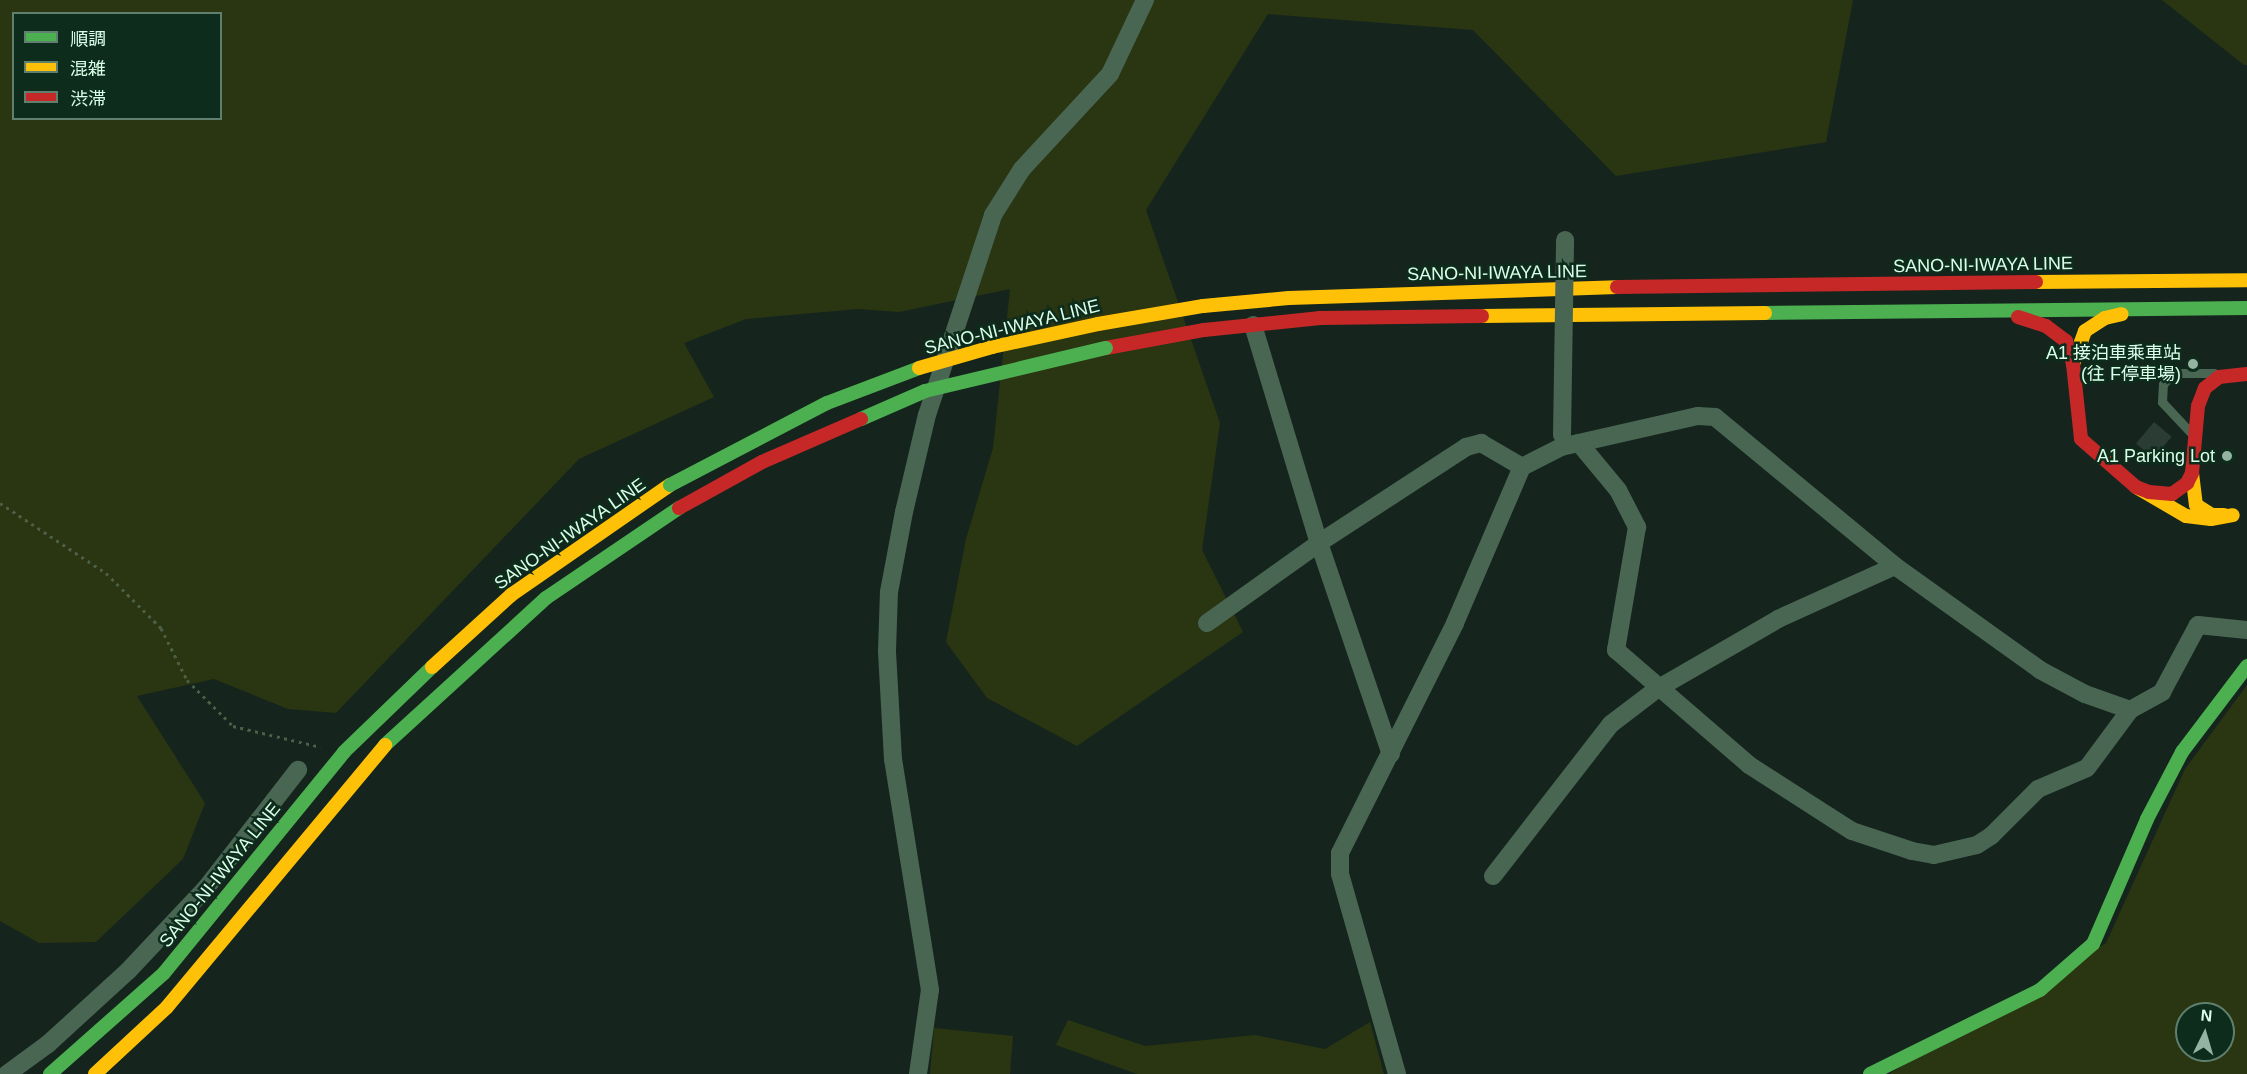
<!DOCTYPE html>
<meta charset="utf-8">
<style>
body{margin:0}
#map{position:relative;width:2247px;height:1074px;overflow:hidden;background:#15251d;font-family:Arial,"Noto Sans JP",sans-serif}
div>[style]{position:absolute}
.green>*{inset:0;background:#2a3512}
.building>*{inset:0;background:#2a3c33;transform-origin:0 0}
.path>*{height:3px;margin-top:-1.5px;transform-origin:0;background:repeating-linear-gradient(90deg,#4b6047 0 3px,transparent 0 7.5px)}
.lane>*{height:9px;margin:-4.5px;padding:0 4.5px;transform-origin:4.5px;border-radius:4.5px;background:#496653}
.street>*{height:18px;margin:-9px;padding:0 9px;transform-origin:9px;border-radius:9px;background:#496653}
.fast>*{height:14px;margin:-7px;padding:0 7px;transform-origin:7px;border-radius:7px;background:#4caf50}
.slow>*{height:14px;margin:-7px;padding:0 7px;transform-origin:7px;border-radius:7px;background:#ffc107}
.jam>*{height:14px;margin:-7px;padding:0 7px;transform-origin:7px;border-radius:7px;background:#c62828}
.street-bridge>*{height:18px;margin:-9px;padding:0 9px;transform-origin:9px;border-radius:9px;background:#496653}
.fast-bridge>*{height:14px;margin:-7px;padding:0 7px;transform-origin:7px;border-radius:7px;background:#4caf50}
.slow-bridge>*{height:14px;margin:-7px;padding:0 7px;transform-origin:7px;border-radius:7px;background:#ffc107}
.jam-bridge>*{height:14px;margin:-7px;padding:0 7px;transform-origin:7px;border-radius:7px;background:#c62828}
.dots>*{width:16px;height:16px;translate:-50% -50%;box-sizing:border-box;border:3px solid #0e2c1c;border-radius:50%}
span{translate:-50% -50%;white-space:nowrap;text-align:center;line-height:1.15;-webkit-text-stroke:5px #0e2c1c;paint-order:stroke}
.street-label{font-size:18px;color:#d9ffe8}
.poi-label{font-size:18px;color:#d9ffe8}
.right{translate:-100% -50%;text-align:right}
.legend{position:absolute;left:12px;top:12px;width:210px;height:108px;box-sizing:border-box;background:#0e2c1c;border:2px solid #5f806e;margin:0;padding:8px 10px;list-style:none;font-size:18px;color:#d9ffe8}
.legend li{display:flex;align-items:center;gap:12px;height:30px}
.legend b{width:30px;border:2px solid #5f806e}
.north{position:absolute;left:2175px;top:1002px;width:60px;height:60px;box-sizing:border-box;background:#0e2c1c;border:2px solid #5f806e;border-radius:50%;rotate:5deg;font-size:16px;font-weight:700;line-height:24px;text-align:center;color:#d9ffe8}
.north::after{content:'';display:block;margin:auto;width:21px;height:27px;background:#94b3a1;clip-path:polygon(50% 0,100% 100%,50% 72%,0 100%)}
</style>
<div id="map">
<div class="green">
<div style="clip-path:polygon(evenodd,0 0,1853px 0,1826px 142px,1616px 176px,1473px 30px,1268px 14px,1146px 210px,1220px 423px,1202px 550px,1243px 632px,1077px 746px,987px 698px,946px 642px,966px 539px,993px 448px,1010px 289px,899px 312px,858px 309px,746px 319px,684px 343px,714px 397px,579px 459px,336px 713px,288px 709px,214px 679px,137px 696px,205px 803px,183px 859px,96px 942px,39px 943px,0 921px,0 0,14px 14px,220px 14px,220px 118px,14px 118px,14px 14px)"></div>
<div style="clip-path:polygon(2162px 0,2247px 0,2247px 65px,2244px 65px)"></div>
<div style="clip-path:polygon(evenodd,2247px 685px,2247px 1074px,1889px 1074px,2106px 943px,2185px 769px,2247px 685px,2187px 1014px,2223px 1014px,2223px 1050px,2187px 1050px,2187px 1014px)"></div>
<div style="clip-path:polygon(1068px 1020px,1145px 1046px,1255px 1035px,1325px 1049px,1370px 1022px,1384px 1074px,1137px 1074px,1056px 1045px)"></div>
<div style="clip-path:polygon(934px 1028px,1013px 1036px,1010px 1074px,930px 1074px)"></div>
</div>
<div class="building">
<div style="left:2154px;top:422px;width:23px;height:28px;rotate:40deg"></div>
</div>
<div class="path">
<div style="left:0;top:503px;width:127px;rotate:33.4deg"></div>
<div style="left:106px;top:573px;width:78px;rotate:45deg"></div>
<div style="left:161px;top:628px;width:58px;rotate:63.4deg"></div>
<div style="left:187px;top:680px;width:65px;rotate:45deg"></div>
<div style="left:233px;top:726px;width:90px;rotate:13.4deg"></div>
</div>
<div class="lane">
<div style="left:2192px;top:434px;width:44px;rotate:-133.2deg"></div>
<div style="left:2162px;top:402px;width:18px;rotate:-87deg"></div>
<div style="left:2163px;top:384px;width:16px;rotate:-45deg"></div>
<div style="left:2174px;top:373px;width:40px"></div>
</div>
<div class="street">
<div style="left:1253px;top:325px;width:228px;rotate:73.2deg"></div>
<div style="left:1319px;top:543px;width:223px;rotate:71.2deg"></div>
<div style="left:1579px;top:443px;width:61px;rotate:50.3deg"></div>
<div style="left:1618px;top:490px;width:42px;rotate:62.8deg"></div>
<div style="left:1637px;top:527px;width:125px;rotate:99.7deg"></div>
<div style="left:1616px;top:650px;width:176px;rotate:40.8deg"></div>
<div style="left:1749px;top:765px;width:122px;rotate:32.7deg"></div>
<div style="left:1852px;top:831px;width:63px;rotate:18.4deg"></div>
<div style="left:1912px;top:851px;width:22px;rotate:10deg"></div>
<div style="left:1934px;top:855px;width:44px;rotate:-13.1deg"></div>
<div style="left:1977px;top:845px;width:17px;rotate:-33deg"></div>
<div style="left:1991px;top:836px;width:66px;rotate:-45deg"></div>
<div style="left:2038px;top:789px;width:53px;rotate:-23.2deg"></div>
<div style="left:2087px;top:768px;width:72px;rotate:-53.4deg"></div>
<div style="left:2130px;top:710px;width:37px;rotate:-29deg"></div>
<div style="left:2162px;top:692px;width:76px;rotate:-61.8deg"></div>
<div style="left:2198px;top:625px;width:49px;rotate:5.8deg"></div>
<div style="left:1207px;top:623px;width:138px;rotate:-35.5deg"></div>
<div style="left:1319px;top:543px;width:176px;rotate:-33.1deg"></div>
<div style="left:1466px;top:447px;width:16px;rotate:-15deg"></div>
<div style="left:1481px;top:443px;width:48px;rotate:30.3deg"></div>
<div style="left:1493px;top:876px;width:192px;rotate:-52.2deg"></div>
<div style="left:1611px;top:724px;width:58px;rotate:-37.3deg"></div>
<div style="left:1657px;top:689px;width:140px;rotate:-30deg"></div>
<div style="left:1778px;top:619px;width:128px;rotate:-24.4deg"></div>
<div style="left:7px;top:1074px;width:51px;rotate:-36.2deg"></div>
<div style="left:48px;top:1044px;width:108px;rotate:-42.4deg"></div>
<div style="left:128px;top:971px;width:114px;rotate:-46.8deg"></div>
<div style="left:206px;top:888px;width:150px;rotate:-52.1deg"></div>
<div style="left:918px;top:1074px;width:85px;rotate:-81.9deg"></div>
<div style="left:930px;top:990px;width:234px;rotate:-99.1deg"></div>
<div style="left:893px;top:759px;width:108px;rotate:-93.2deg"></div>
<div style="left:887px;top:651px;width:59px;rotate:-88.1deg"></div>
<div style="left:889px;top:592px;width:81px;rotate:-79.4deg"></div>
<div style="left:904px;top:512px;width:100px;rotate:-76.7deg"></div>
<div style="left:927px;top:415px;width:211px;rotate:-71.7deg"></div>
<div style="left:993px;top:215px;width:54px;rotate:-57.8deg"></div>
<div style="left:1022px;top:169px;width:129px;rotate:-47.2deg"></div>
<div style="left:1110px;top:74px;width:82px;rotate:-64.7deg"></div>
<div style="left:1397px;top:1074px;width:208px;rotate:-105.9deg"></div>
<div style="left:1340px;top:874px;width:21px;rotate:-90deg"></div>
<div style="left:1340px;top:853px;width:257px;rotate:-63.4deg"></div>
<div style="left:1455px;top:623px;width:170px;rotate:-66.8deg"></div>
<div style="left:1522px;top:467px;width:44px;rotate:-27.1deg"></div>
<div style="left:1561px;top:447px;width:140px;rotate:-12.8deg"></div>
<div style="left:1698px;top:416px;width:17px;rotate:3deg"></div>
<div style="left:1715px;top:417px;width:234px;rotate:39.6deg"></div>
<div style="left:1895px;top:566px;width:178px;rotate:35.6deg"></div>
<div style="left:2040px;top:670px;width:51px;rotate:28.1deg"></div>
<div style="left:2085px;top:694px;width:48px;rotate:19.6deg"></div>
</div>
<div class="fast">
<div style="left:1765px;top:313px;width:482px;rotate:-0.6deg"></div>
<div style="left:385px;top:745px;width:218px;rotate:-42.4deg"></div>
<div style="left:546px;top:598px;width:161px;rotate:-34.1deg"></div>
<div style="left:50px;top:1074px;width:152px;rotate:-41.5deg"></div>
<div style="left:164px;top:973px;width:285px;rotate:-50.8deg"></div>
<div style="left:344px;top:752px;width:122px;rotate:-44deg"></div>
<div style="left:1870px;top:1074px;width:190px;rotate:-26.3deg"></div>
<div style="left:2040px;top:990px;width:70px;rotate:-41deg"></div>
<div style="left:2093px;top:944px;width:136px;rotate:-66.6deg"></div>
<div style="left:2147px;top:819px;width:76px;rotate:-62.4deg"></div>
<div style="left:2182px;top:752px;width:108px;rotate:-52.9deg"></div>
</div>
<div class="slow">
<div style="left:2036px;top:282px;width:211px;rotate:-0.5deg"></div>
<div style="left:1482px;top:316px;width:283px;rotate:-0.6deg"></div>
<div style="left:1098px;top:324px;width:107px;rotate:-9.7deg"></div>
<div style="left:1203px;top:306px;width:86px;rotate:-5.3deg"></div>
<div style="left:1289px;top:298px;width:328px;rotate:-1.9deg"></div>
<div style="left:2073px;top:364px;width:35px;rotate:-70deg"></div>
<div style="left:2085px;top:331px;width:24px;rotate:-33deg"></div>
<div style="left:2105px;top:318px;width:17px;rotate:-13deg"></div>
<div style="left:2192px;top:473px;width:32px;rotate:83deg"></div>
<div style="left:2196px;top:505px;width:19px;rotate:32deg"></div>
<div style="left:2212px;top:515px;width:12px"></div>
<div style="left:2136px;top:487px;width:58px;rotate:30.1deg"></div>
<div style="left:2186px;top:516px;width:25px;rotate:7deg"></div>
<div style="left:2211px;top:519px;width:22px;rotate:-10deg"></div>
<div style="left:432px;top:667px;width:107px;rotate:-42.3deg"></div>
<div style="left:511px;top:595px;width:193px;rotate:-34.7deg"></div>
<div style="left:95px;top:1074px;width:98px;rotate:-42.9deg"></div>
<div style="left:167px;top:1007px;width:341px;rotate:-50.2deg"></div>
</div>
<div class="jam">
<div style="left:1617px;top:287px;width:419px;rotate:-0.7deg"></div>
<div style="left:2018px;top:317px;width:29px;rotate:18deg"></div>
<div style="left:2046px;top:326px;width:25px;rotate:37deg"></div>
<div style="left:2066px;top:341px;width:24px;rotate:73deg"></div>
<div style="left:2073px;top:364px;width:75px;rotate:83.9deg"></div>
<div style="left:2081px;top:439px;width:73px;rotate:41.1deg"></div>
<div style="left:2136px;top:487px;width:14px;rotate:21deg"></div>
<div style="left:2149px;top:492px;width:23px;rotate:5deg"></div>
<div style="left:2172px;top:494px;width:19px;rotate:-36deg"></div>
<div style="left:2187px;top:483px;width:11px;rotate:-63deg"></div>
<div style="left:2192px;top:473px;width:67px;rotate:-84.9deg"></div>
<div style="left:2198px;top:406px;width:19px;rotate:-69deg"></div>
<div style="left:2205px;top:388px;width:18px;rotate:-38deg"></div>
<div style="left:2219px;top:377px;width:28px;rotate:-6deg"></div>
<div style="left:1106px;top:348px;width:100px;rotate:-10.4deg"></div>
<div style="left:1204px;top:330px;width:117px;rotate:-5.9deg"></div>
<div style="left:1320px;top:318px;width:162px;rotate:-0.7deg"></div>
</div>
<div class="street-bridge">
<div style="left:1562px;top:435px;width:195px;rotate:-89.1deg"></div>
</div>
<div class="fast-bridge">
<div style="left:861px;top:419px;width:70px;rotate:-23.6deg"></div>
<div style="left:925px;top:391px;width:186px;rotate:-13.4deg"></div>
<div style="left:670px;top:485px;width:177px;rotate:-27.6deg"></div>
<div style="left:827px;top:403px;width:98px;rotate:-20.8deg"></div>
</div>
<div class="slow-bridge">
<div style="left:919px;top:368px;width:76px;rotate:-16deg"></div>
<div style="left:992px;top:347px;width:108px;rotate:-12.2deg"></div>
</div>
<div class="jam-bridge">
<div style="left:679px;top:508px;width:95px;rotate:-29deg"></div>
<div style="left:762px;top:462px;width:108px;rotate:-23.5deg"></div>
</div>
<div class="dots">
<div style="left:2193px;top:364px;background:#94b3a1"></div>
<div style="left:2227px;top:456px;background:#94b3a1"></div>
</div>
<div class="street-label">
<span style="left:1983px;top:265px;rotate:-1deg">SANO-NI-IWAYA LINE</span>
<span style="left:1497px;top:273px;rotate:-1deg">SANO-NI-IWAYA LINE</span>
<span style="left:1012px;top:327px;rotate:-14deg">SANO-NI-IWAYA LINE</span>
<span style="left:570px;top:534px;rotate:-35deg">SANO-NI-IWAYA LINE</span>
<span style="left:220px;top:875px;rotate:-51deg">SANO-NI-IWAYA LINE</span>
</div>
<div class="poi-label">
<span class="right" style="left:2181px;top:364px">A1 接泊車乘車站<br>(往 F停車場)</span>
<span class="right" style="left:2215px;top:456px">A1 Parking Lot</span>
</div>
<ul class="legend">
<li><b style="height:8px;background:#4caf50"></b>順調</li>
<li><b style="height:8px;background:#ffc107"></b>混雑</li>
<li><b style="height:8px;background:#c62828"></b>渋滞</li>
</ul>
<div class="north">N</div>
</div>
